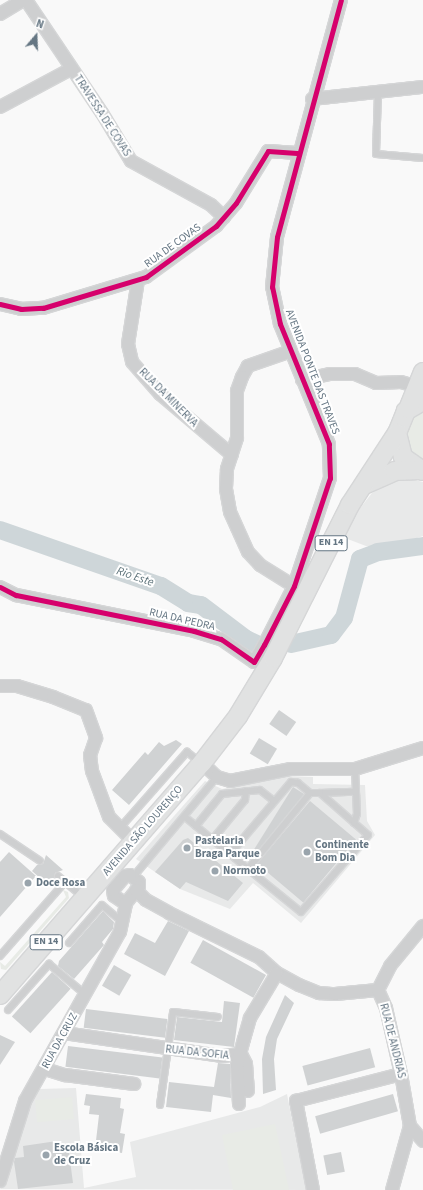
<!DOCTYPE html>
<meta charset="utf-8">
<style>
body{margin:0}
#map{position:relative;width:423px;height:1190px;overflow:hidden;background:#f9f9f9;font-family:"Source Sans 3",sans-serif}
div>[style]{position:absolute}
.built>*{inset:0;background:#e8e9e9}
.green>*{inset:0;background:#e8ebe6;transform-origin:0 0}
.river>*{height:18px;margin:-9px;padding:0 9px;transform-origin:9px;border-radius:9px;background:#ced6d9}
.building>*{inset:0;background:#d0d2d3;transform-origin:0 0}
.roads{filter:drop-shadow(1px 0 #d5d6d7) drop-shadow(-1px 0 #d5d6d7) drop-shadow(0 1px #d5d6d7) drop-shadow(0 -1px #d5d6d7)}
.lane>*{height:6px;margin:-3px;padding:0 3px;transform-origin:3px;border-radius:3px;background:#cecfd0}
.street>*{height:12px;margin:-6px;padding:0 6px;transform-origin:6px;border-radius:6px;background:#cecfd0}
.primary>*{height:18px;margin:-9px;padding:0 9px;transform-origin:9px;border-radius:9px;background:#e1e2e2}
.cycleway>*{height:5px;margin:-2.5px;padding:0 2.5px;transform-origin:2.5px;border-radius:2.5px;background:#d6006c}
.dots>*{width:11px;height:11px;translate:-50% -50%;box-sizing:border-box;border:2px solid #fff;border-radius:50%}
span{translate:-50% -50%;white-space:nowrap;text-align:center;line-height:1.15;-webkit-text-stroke:4px #fff;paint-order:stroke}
.shield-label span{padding:1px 3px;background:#fff;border:1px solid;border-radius:3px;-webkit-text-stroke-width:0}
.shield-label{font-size:10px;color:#657683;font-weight:700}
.street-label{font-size:11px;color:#657683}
.poi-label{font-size:11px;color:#657683;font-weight:700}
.left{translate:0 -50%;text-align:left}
.water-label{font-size:12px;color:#60757c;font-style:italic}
.north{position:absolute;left:16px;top:16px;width:40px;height:40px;-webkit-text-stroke:3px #fff;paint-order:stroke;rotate:19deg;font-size:11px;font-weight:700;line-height:16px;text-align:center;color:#657683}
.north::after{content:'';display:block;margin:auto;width:14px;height:18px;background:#657683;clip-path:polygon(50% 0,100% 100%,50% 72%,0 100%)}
</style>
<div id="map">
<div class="built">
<div style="clip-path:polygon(407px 478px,423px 482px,423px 536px,393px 546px,366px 546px,345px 538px,354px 516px,372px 493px,390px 482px)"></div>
<div style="clip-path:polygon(287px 776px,313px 777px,313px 784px,365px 785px,367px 821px,375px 835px,301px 923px,253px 883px,230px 909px,180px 889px,136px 859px,205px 781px,222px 789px)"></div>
<div style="clip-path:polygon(76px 1088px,84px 1188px,136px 1177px,130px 1142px,260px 1107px,287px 1094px,306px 1190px,1px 1189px,27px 1106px,39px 1089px)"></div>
</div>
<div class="green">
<div style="clip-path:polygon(423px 410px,423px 462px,410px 452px,406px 444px,406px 428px,415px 414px)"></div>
<div style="clip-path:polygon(63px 890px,68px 892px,69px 898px,6px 970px,1px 969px,0 962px,5px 966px,66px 897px)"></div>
<div style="left:72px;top:1097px;width:22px;height:37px;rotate:85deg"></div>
<div style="clip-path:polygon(275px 1124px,289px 1190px,233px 1190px,222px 1135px)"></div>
</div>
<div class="river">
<div style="left:0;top:530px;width:170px;rotate:19.2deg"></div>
<div style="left:161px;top:586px;width:32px;rotate:32deg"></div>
<div style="left:188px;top:603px;width:13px;rotate:9deg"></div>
<div style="left:201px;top:605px;width:56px;rotate:37.1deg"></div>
<div style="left:246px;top:639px;width:14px;rotate:25deg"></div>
<div style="left:291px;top:644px;width:41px;rotate:-12.7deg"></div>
<div style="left:331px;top:635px;width:21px;rotate:-53deg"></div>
<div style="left:344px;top:618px;width:61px;rotate:-74.8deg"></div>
<div style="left:360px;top:559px;width:19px;rotate:-21deg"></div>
<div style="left:378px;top:552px;width:45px;rotate:-7.6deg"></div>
</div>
<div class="building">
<div style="left:279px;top:710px;width:21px;height:17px;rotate:35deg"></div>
<div style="left:259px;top:738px;width:21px;height:18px;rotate:31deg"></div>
<div style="clip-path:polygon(176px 740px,182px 744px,129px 805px,112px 790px,145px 752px,148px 755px,159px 742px,164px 746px)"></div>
<div style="left:293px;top:787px;width:13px;height:82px;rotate:32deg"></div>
<div style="left:310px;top:801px;width:60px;height:82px;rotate:40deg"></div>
<div style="clip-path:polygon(188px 838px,243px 883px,228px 901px,186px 882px,180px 889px,155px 872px,183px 840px)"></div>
<div style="clip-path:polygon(9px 852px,36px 876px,0 917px,0 862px)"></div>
<div style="clip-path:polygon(46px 855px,63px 870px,55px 873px,55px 879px,49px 886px,32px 871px,37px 865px,43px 864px)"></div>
<div style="clip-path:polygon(103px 911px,114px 922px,113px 929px,102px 942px,104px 945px,74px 979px,58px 966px,59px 961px)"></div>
<div style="clip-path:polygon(168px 921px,189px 931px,165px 976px,124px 954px,135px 933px,155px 943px)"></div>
<div style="left:203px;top:940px;width:72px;height:26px;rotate:29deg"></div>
<div style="left:114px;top:965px;width:20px;height:24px;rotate:30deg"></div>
<div style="left:52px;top:972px;width:25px;height:60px;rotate:42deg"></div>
<div style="clip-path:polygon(285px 995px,294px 1003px,277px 1039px,274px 1059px,276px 1090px,263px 1094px,262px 1059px,266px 1037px)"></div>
<div style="clip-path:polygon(224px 1001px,240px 1003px,234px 1047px,174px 1040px,177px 1017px,222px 1022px)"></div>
<div style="left:86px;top:1009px;width:82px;height:19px;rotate:7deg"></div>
<div style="clip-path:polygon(0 1035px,15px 1042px,0 1065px)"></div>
<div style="left:68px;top:1046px;width:95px;height:21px;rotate:7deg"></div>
<div style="left:370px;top:1048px;width:20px;height:70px;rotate:75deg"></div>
<div style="clip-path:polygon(218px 1063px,230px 1064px,231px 1098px,213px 1095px,211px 1112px,166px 1107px,169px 1082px,214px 1087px)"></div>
<div style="clip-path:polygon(86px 1094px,121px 1098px,120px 1108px,124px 1109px,120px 1133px,125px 1134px,122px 1153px,95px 1149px,99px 1115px,89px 1114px,90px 1106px,84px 1105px)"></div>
<div style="left:393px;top:1094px;width:18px;height:81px;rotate:74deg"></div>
<div style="clip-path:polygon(57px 1141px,57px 1147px,68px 1145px,73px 1183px,18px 1189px,14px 1162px,15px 1158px,24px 1157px,23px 1146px)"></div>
<div style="left:341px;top:1152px;width:20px;height:18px;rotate:79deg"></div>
</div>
<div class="roads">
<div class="lane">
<div style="left:378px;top:93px;width:61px;rotate:91.9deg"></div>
<div style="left:376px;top:154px;width:47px;rotate:4.9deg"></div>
<div style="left:320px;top:793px;width:34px;rotate:-2deg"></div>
<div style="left:185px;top:817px;width:14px;rotate:39deg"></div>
<div style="left:196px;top:826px;width:44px;rotate:39.5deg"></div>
<div style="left:230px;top:854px;width:23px;rotate:40deg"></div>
<div style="left:248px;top:869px;width:68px;rotate:39.1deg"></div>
<div style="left:301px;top:912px;width:102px;rotate:-49deg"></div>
<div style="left:368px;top:835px;width:64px;rotate:-138.8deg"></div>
<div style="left:320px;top:793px;width:10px;rotate:180deg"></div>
<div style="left:310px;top:793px;width:16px;rotate:-140deg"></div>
<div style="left:298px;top:783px;width:7px;rotate:-172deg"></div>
<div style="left:291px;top:782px;width:94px;rotate:130.3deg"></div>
<div style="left:354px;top:823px;width:9px;rotate:-72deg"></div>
<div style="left:357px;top:814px;width:45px;rotate:-92.5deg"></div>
<div style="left:196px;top:826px;width:41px;rotate:-50.9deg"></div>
<div style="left:222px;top:794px;width:38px;rotate:-6deg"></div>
<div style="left:260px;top:790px;width:18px;rotate:38deg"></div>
<div style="left:119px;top:829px;width:103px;rotate:-48.6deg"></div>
<div style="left:187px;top:752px;width:16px;rotate:38deg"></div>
<div style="left:0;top:834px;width:48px;rotate:34deg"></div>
<div style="left:212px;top:840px;width:52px;rotate:-50.5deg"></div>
<div style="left:245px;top:800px;width:9px;rotate:-84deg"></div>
<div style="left:248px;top:869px;width:98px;rotate:-50.8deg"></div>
<div style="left:58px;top:876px;width:33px;rotate:40deg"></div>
<div style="left:133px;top:877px;width:131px;rotate:-50deg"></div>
<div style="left:69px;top:943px;width:50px;rotate:-49deg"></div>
<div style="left:102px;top:905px;width:26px;rotate:40deg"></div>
<div style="left:0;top:956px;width:98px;rotate:-48.7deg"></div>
<div style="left:8px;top:1010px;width:62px;rotate:-48.3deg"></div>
<div style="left:49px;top:964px;width:48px;rotate:40deg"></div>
<div style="left:160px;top:1105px;width:94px;rotate:-82deg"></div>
<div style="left:173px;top:1012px;width:45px;rotate:6.3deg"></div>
</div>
<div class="street">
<div style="left:26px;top:0;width:136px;rotate:56.1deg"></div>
<div style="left:102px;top:113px;width:56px;rotate:58.9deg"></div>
<div style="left:131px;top:161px;width:91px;rotate:28.8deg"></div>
<div style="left:211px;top:205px;width:18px;rotate:43deg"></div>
<div style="left:0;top:14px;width:27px;rotate:-31deg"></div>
<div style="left:312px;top:99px;width:112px;rotate:-6.2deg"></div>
<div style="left:0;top:107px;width:81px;rotate:-28.2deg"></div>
<div style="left:138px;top:280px;width:65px;rotate:98.9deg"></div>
<div style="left:128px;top:344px;width:18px;rotate:77deg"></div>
<div style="left:132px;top:362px;width:43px;rotate:48.8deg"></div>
<div style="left:160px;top:394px;width:94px;rotate:40.3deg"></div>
<div style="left:0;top:304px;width:22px;rotate:13deg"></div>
<div style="left:21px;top:309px;width:22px;rotate:-3deg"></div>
<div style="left:43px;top:308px;width:108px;rotate:-16.8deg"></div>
<div style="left:146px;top:277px;width:87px;rotate:-36.1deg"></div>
<div style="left:216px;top:226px;width:30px;rotate:-49deg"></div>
<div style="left:236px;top:203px;width:61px;rotate:-58.4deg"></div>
<div style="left:268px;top:151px;width:29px;rotate:4deg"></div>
<div style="left:291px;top:351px;width:46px;rotate:160.8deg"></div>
<div style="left:248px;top:366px;width:13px;rotate:119deg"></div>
<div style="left:242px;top:377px;width:15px;rotate:110deg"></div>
<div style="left:237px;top:391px;width:47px;rotate:90deg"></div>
<div style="left:237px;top:438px;width:33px;rotate:108deg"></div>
<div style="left:227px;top:469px;width:20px;rotate:93deg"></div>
<div style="left:226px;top:489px;width:23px;rotate:80deg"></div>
<div style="left:230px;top:512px;width:44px;rotate:65.8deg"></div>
<div style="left:248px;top:552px;width:18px;rotate:47deg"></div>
<div style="left:260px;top:565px;width:40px;rotate:32deg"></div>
<div style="left:302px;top:380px;width:29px;rotate:-12deg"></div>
<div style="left:330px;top:374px;width:25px"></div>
<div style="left:355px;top:374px;width:23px;rotate:23deg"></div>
<div style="left:376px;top:383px;width:25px;rotate:-2deg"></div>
<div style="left:401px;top:382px;width:18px;rotate:16deg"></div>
<div style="left:0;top:587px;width:18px;rotate:27deg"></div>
<div style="left:16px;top:595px;width:182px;rotate:11.4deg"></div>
<div style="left:194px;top:631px;width:28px;rotate:17deg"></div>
<div style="left:221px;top:639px;width:40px;rotate:34.9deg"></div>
<div style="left:254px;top:662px;width:20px;rotate:-60deg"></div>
<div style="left:264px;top:645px;width:66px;rotate:-63deg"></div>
<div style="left:294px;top:586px;width:114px;rotate:-71.6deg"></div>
<div style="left:330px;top:478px;width:34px;rotate:-92deg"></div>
<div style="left:329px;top:444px;width:130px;rotate:-112.2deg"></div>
<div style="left:280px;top:324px;width:38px;rotate:-102deg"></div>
<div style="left:272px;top:287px;width:50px;rotate:-84.3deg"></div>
<div style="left:277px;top:237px;width:245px;rotate:-74.9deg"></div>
<div style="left:0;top:686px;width:17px"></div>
<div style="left:17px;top:686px;width:38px;rotate:17deg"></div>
<div style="left:53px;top:697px;width:35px;rotate:22deg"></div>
<div style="left:86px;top:710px;width:30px;rotate:70deg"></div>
<div style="left:96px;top:738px;width:18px;rotate:109deg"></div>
<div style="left:90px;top:755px;width:16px;rotate:83deg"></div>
<div style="left:92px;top:771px;width:49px;rotate:69.7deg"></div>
<div style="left:109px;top:817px;width:35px;rotate:45deg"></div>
<div style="left:202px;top:763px;width:21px;rotate:43deg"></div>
<div style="left:217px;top:777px;width:14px;rotate:17deg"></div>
<div style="left:230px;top:781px;width:61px;rotate:-11.3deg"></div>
<div style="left:290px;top:769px;width:65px"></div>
<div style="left:355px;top:769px;width:71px;rotate:-17.2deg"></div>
<div style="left:130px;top:875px;width:11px;rotate:38deg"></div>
<div style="left:139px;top:882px;width:5px;rotate:90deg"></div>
<div style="left:139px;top:887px;width:21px;rotate:129deg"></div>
<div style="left:126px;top:903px;width:3px;rotate:-162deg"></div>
<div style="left:123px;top:902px;width:11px;rotate:-146deg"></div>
<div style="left:114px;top:896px;width:6px;rotate:-99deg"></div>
<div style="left:113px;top:890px;width:18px;rotate:-49deg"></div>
<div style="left:125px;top:876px;width:5px;rotate:-11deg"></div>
<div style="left:136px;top:890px;width:14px;rotate:45deg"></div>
<div style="left:146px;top:900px;width:26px;rotate:29deg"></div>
<div style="left:169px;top:913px;width:100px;rotate:26.1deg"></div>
<div style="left:259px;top:957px;width:24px;rotate:42deg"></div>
<div style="left:277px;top:973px;width:25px;rotate:29deg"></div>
<div style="left:299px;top:985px;width:22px;rotate:22deg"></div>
<div style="left:319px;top:993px;width:16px;rotate:4deg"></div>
<div style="left:335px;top:994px;width:43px;rotate:-5.3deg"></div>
<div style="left:378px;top:990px;width:20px;rotate:66deg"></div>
<div style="left:386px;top:1008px;width:68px;rotate:77.2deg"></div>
<div style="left:401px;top:1074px;width:53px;rotate:80.2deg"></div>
<div style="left:410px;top:1126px;width:20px;rotate:49deg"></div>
<div style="left:378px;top:990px;width:27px;rotate:-63deg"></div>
<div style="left:390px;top:966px;width:52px;rotate:-50.5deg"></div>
<div style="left:64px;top:1033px;width:160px;rotate:8.3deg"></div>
<div style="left:222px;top:1056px;width:19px;rotate:-6deg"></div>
<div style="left:241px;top:1054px;width:11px;rotate:63deg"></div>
<div style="left:246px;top:1064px;width:27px;rotate:86deg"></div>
<div style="left:45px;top:1069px;width:21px;rotate:17deg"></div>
<div style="left:65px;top:1075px;width:70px;rotate:7.4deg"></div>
<div style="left:239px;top:1104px;width:39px;rotate:-93deg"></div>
<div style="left:237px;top:1065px;width:27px;rotate:-75deg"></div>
<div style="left:244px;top:1039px;width:22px;rotate:-74deg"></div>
<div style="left:250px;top:1018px;width:52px;rotate:-59deg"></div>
<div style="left:0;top:1181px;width:84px;rotate:-72.6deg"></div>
<div style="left:25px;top:1101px;width:194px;rotate:-60.7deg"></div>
<div style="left:120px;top:932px;width:30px;rotate:-78deg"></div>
<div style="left:313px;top:1190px;width:91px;rotate:-100.8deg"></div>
<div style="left:296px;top:1101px;width:108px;rotate:-14.4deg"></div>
<div style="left:392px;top:1190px;width:66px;rotate:-74.3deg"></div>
</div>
<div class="primary">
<div style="left:423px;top:401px;width:20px;rotate:150deg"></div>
<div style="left:406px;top:411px;width:24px;rotate:112deg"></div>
<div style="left:397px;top:433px;width:25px;rotate:76deg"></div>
<div style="left:403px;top:457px;width:24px;rotate:35deg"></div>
<div style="left:408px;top:409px;width:40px;rotate:-68deg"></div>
<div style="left:364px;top:485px;width:34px;rotate:-24deg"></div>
<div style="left:395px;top:471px;width:26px;rotate:-2deg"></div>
<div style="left:0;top:995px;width:308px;rotate:-49deg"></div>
<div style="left:202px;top:763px;width:59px;rotate:-52.5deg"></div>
<div style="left:238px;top:716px;width:68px;rotate:-58.9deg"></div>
<div style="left:273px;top:658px;width:171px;rotate:-63.3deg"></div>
<div style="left:350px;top:505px;width:86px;rotate:-56.9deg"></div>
</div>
</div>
<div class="cycleway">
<div style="left:0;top:304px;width:22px;rotate:13deg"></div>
<div style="left:21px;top:309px;width:22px;rotate:-3deg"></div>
<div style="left:43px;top:308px;width:108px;rotate:-16.8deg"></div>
<div style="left:146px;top:277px;width:87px;rotate:-36.1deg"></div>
<div style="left:216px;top:226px;width:30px;rotate:-49deg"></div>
<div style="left:236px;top:203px;width:61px;rotate:-58.4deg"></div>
<div style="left:268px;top:151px;width:29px;rotate:4deg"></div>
<div style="left:0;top:587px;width:18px;rotate:27deg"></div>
<div style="left:16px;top:595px;width:182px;rotate:11.4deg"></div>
<div style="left:194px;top:631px;width:28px;rotate:17deg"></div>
<div style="left:221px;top:639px;width:40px;rotate:34.9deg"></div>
<div style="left:254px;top:662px;width:20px;rotate:-60deg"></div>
<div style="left:264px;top:645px;width:66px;rotate:-63deg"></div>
<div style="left:294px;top:586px;width:114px;rotate:-71.6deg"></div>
<div style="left:330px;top:478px;width:34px;rotate:-92deg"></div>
<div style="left:329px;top:444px;width:130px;rotate:-112.2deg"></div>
<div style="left:280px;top:324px;width:38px;rotate:-102deg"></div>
<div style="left:272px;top:287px;width:50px;rotate:-84.3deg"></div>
<div style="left:277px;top:237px;width:245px;rotate:-74.9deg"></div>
</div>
<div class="dots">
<div style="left:187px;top:848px;background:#99a4ac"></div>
<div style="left:307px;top:852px;background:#99a4ac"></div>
<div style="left:215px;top:871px;background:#99a4ac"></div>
<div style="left:28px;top:883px;background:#99a4ac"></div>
<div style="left:46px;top:1155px;background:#99a4ac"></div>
</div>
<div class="shield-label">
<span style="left:331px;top:543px">EN 14</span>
<span style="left:46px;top:942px">EN 14</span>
</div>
<div class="street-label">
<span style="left:102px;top:116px;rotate:57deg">TRAVESSA DE COVAS</span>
<span style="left:173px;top:246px;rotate:-36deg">RUA DE COVAS</span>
<span style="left:312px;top:372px;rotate:69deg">AVENIDA PONTE DAS TRAVES</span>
<span style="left:168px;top:398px;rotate:45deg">RUA DA MINERVA</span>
<span style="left:182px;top:620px;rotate:13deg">RUA DA PEDRA</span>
<span style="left:143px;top:831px;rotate:-49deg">AVENIDA SÃO LOURENÇO</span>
<span style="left:60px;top:1041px;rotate:-61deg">RUA DA CRUZ</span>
<span style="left:392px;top:1041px;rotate:76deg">RUA DE ANDRIAS</span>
<span style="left:197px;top:1053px;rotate:6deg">RUA DA SOFIA</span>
</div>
<div class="poi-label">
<span class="left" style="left:195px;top:848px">Pastelaria<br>Braga Parque</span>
<span class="left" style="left:315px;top:852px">Continente<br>Bom Dia</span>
<span class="left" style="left:223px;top:871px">Normoto</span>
<span class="left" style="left:36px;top:883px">Doce Rosa</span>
<span class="left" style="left:54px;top:1155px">Escola Básica<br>de Cruz</span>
</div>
<div class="water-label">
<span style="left:135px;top:577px;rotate:19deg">Rio Este</span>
</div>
<div class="north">N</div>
</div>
